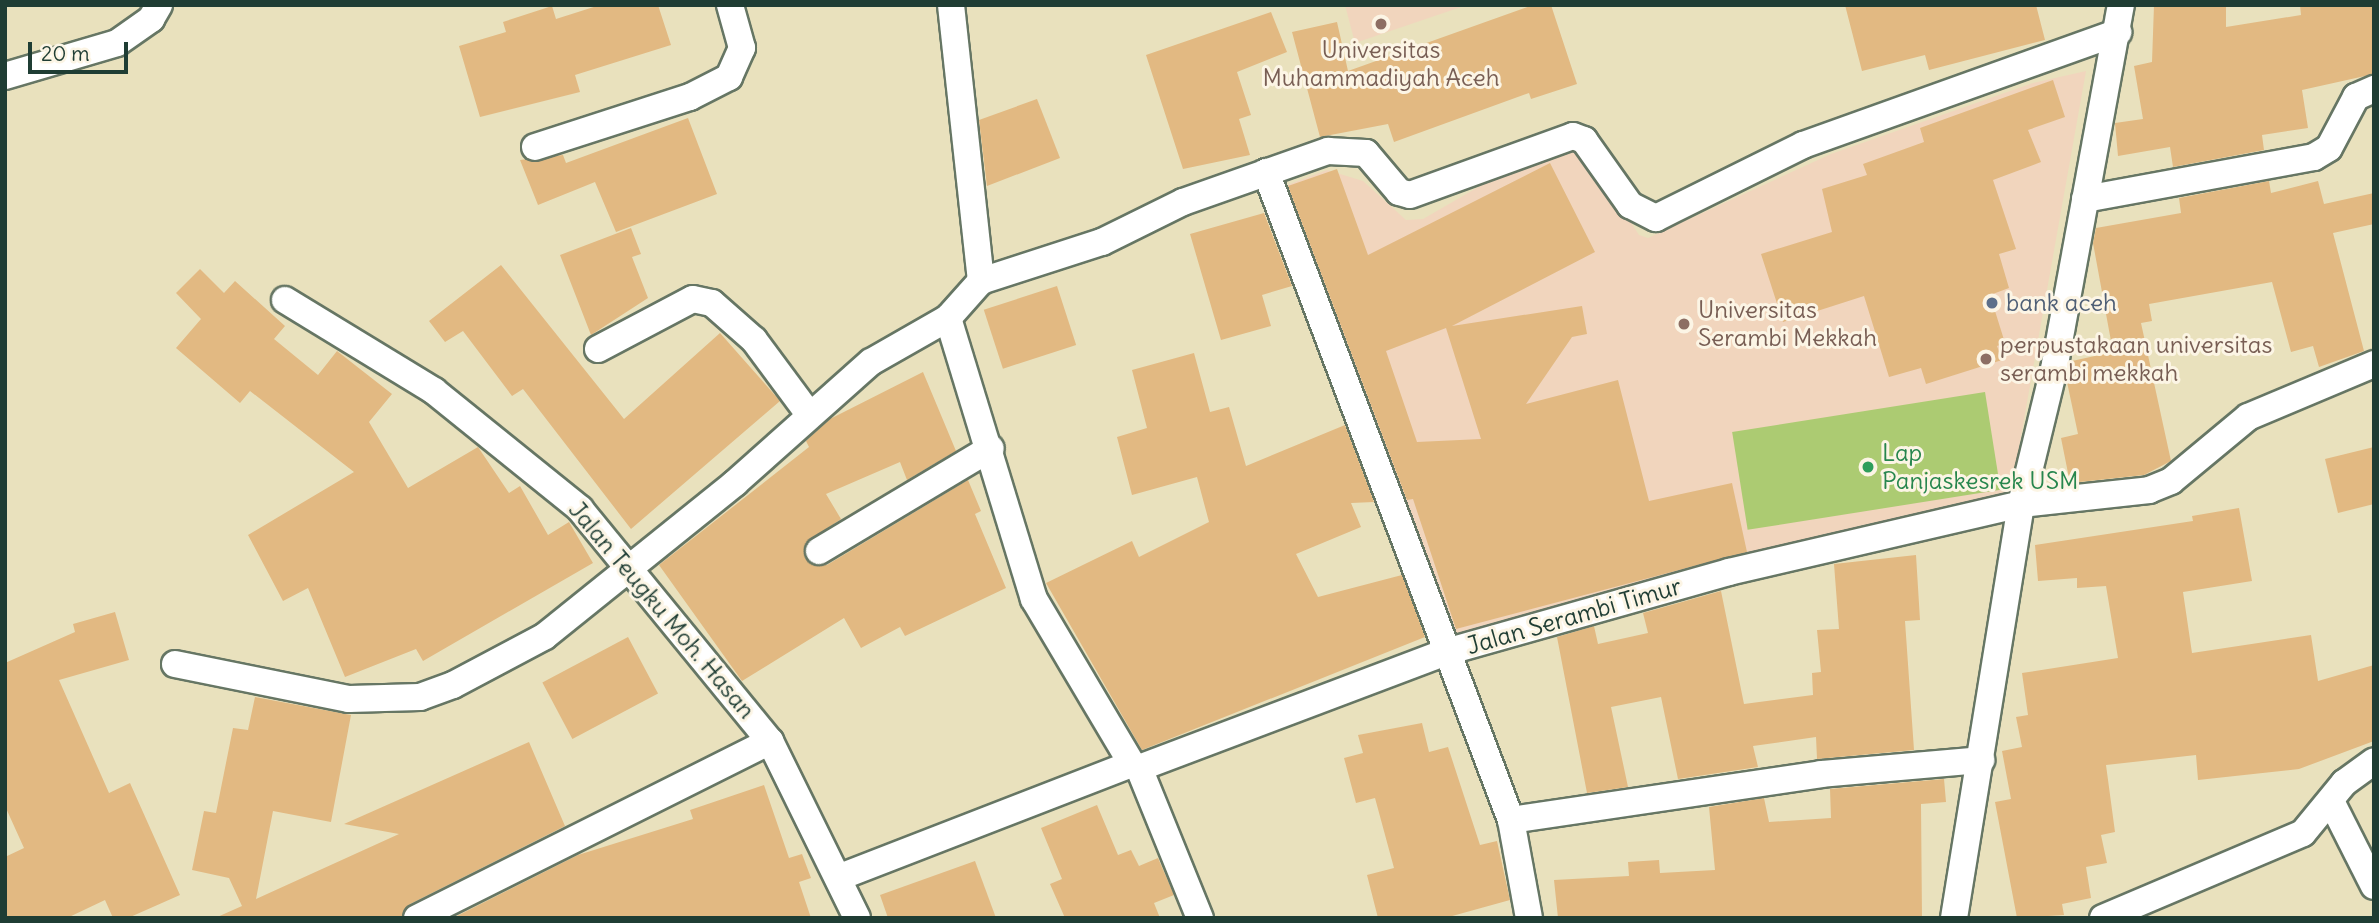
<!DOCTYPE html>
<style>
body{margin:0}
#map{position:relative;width:2379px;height:923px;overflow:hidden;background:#e9e1bd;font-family:Delius,sans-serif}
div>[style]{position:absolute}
.built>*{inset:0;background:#f1d5bd}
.green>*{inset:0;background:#accb72;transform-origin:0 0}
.building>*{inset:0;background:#e2b982;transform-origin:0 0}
.roads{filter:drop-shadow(2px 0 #667664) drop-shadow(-2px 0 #667664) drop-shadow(0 2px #667664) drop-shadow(0 -2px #667664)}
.street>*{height:26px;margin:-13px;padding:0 13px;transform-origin:13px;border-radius:13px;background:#fff}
.dots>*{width:19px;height:19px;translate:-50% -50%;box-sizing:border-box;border:4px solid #fcf5e5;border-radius:50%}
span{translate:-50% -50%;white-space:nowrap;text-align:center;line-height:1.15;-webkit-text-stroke:6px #fcf5e5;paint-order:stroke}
.education-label{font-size:24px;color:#785e54}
.left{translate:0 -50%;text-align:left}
.service-label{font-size:24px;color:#4e5e75}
.leisure-label{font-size:24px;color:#27864d}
.street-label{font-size:24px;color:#1f3d34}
.frame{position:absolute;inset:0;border:7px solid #1f3d34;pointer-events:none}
.scale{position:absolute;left:28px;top:42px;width:100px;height:32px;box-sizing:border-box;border:4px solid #1f3d34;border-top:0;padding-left:9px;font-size:21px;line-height:24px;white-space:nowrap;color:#1f3d34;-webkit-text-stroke:5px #fcf5e5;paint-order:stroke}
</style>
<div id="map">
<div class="built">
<div style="clip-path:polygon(1345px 5px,1467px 5px,1355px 43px)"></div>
<div style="clip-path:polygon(2086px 71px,2011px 492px,1447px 643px,1277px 189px,1327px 170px,1363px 181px,1406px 220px,1423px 219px,1532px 156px,1582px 147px,1639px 235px,1648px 238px,1831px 154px,2033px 83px)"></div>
</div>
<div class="green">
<div style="left:1985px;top:392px;width:99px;height:256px;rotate:81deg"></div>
</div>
<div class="building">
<div style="clip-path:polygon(600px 5px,658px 5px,671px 45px,575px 75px,580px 92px,480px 117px,459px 46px,506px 32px,503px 22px,552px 6px,556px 19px)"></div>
<div style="clip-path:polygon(1533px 5px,1551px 5px,1577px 84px,1531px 99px,1529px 93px,1394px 142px,1388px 124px,1320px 137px,1292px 32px,1337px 22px,1348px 71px)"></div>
<div style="clip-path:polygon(1845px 5px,2036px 5px,2045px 40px,1929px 70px,1925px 55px,1862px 71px)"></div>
<div style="clip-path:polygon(2154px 5px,2226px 5px,2226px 27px,2301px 15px,2300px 5px,2374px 5px,2374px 74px,2302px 90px,2308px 128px,2262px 135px,2264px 150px,2173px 167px,2170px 147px,2118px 156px,2115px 123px,2143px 119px,2134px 66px,2152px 62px)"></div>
<div style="clip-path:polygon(1271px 12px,1287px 52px,1237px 72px,1251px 115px,1239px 119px,1250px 155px,1183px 169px,1146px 55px)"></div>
<div style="clip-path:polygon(2053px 80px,2065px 117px,2028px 130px,2041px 162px,1993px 180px,2016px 249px,1999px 254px,2009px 288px,1990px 295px,2005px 343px,1997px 346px,2002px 360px,1926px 384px,1921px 368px,1889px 377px,1864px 296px,1783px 322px,1761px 254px,1832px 232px,1822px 189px,1867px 175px,1863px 164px,1924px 142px,1920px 128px)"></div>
<div style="clip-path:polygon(1037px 99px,1060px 158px,987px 186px,979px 120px)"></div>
<div style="clip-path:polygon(688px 118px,717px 194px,616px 232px,595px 182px,538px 205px,520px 160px,563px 155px,566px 163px)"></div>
<div style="clip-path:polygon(evenodd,1550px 163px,1595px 252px,1452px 326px,1582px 306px,1587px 334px,1572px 337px,1526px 404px,1618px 380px,1649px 501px,1732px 483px,1747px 552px,1456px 629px,1413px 499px,1407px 500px,1288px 186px,1337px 169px,1368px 255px,1550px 163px,1446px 328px,1481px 439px,1417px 442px,1386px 351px,1446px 328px)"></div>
<div style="clip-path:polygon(2269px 181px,2271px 193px,2318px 181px,2324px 204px,2374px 193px,2374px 224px,2333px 233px,2364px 351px,2319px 367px,2313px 346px,2291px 352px,2272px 282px,2149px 304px,2152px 321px,2141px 323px,2171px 461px,2144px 475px,2070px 483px,2061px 438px,2078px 434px,2067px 382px,2072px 361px,2113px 352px,2093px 243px,2096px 228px,2181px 213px,2179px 198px)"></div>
<div style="clip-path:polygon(1264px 213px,1292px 286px,1262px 295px,1271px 326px,1221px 340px,1190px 234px)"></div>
<div style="clip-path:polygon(631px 228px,641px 254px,632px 257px,648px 298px,591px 335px,560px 255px)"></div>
<div style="clip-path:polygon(501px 265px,624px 419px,720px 333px,780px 401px,631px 529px,523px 389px,512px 396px,463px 331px,445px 342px,429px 321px)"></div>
<div style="clip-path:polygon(200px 269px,224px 293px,235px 281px,285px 326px,274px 339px,318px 375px,337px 351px,392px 394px,369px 422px,408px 488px,478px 447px,509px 493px,520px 486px,548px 535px,569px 522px,593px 563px,423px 661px,416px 649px,345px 677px,308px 588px,283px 601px,248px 535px,354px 472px,250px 391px,240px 403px,176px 348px,201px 319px,176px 293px)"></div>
<div style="left:1057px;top:286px;width:62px;height:77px;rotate:72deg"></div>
<div style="clip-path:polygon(1194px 353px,1210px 412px,1229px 407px,1246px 466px,1345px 425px,1374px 502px,1351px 503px,1361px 527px,1296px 554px,1318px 597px,1402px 575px,1425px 637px,1142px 750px,1046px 583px,1132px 541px,1139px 557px,1209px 522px,1197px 477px,1132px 495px,1117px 437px,1147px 428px,1132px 370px)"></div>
<div style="clip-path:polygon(923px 372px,956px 451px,907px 480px,900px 462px,826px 494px,841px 519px,806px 543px,805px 558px,827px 565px,968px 480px,981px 511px,975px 514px,1006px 588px,905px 636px,900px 627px,861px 648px,844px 618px,742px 681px,659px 565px,809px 447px,806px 441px,830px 419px)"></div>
<div style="clip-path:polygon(2374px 447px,2374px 504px,2338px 513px,2325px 459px)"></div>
<div style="clip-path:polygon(2239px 508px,2252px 581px,2183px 592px,2192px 653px,2311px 635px,2318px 681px,2374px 665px,2374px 741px,2299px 769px,2198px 780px,2196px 755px,2106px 765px,2115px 832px,2101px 835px,2107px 863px,2086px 867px,2091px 898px,2062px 904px,2064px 915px,2017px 918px,1995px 802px,2011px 799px,2002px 751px,2022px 747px,2016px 717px,2028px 715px,2022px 673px,2118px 658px,2106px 586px,2077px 588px,2077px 578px,2038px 581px,2035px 545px,2193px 521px,2192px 516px)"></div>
<div style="clip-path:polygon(1916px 555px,1920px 620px,1905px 621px,1914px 750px,1817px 759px,1816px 737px,1753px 746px,1758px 767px,1678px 779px,1661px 697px,1611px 707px,1628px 787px,1587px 793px,1557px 637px,1594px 626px,1598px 644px,1648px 633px,1643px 613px,1721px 591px,1744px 704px,1813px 695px,1812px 673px,1821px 672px,1817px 630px,1839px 629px,1834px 564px)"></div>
<div style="clip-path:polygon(115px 612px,129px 660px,59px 680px,109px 793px,130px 783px,180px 895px,128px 918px,113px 918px,105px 900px,67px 918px,5px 918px,5px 857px,24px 848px,5px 806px,5px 663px,75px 632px,73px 624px)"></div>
<div style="left:628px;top:637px;width:64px;height:97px;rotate:62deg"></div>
<div style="clip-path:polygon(255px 697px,351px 715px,331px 822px,273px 811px,256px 899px,399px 834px,344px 824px,529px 742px,565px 826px,410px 904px,401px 918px,215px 918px,242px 906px,229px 878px,192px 870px,204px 811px,216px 813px,233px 728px,248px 730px)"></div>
<div style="clip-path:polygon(1422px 723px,1429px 752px,1448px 747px,1480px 845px,1497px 841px,1510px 900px,1445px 918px,1378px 918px,1367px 875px,1394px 868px,1375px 798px,1356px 803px,1344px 758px,1363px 753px,1358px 735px)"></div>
<div style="clip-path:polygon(1944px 779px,1946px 802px,1921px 804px,1922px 918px,1558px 918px,1554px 880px,1629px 876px,1628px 862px,1659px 860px,1660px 873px,1715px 870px,1709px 807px,1764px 798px,1769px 822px,1831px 818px,1830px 789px)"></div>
<div style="clip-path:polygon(764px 785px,789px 858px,802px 854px,811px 878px,799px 882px,811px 918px,453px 918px,578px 855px,693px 819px,690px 810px)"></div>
<div style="clip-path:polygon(1097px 805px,1118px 855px,1131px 850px,1139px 866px,1158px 858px,1174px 895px,1154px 903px,1160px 918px,1065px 918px,1050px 884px,1062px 879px,1041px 828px)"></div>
<div style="clip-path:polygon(975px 861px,996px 918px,888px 918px,880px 895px)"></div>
</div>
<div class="roads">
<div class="street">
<div style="left:951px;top:5px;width:278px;rotate:83.8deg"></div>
<div style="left:5px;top:76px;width:117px;rotate:-16.4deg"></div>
<div style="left:117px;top:43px;width:42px;rotate:-35.2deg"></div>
<div style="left:151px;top:19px;width:16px;rotate:-60deg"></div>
<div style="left:535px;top:147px;width:163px;rotate:-17.9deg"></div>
<div style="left:690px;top:97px;width:44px;rotate:-27.1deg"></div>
<div style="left:729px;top:77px;width:32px;rotate:-66deg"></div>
<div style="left:742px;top:48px;width:45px;rotate:-105.6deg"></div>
<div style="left:1266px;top:172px;width:693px;rotate:69.29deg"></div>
<div style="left:1511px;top:820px;width:100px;rotate:79.6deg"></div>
<div style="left:2085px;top:199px;width:233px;rotate:-10.4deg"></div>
<div style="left:2314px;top:157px;width:17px;rotate:-31deg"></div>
<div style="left:2329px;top:148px;width:58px;rotate:-62.1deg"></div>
<div style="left:2356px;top:97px;width:20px;rotate:-24deg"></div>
<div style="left:285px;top:300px;width:175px;rotate:31.4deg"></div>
<div style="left:434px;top:391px;width:188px;rotate:38.9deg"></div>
<div style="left:580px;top:509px;width:300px;rotate:50.7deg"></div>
<div style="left:770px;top:741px;width:197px;rotate:63.8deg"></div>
<div style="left:948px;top:318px;width:294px;rotate:73deg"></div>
<div style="left:1034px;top:599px;width:192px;rotate:59.3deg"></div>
<div style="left:598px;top:349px;width:107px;rotate:-27.8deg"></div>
<div style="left:693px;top:299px;width:19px;rotate:12deg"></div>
<div style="left:712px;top:303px;width:56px;rotate:41.4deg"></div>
<div style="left:754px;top:340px;width:91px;rotate:53.5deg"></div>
<div style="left:819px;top:551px;width:200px;rotate:-30.9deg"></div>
<div style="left:175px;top:664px;width:177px;rotate:11.4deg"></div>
<div style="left:349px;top:699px;width:71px;rotate:-1.6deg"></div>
<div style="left:420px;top:697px;width:35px;rotate:-20deg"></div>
<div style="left:453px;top:685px;width:104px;rotate:-28deg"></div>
<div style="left:545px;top:636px;width:244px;rotate:-38.8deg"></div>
<div style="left:735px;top:483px;width:182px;rotate:-41.7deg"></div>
<div style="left:871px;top:362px;width:89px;rotate:-29.7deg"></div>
<div style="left:948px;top:318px;width:50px;rotate:-48.3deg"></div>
<div style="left:981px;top:281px;width:127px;rotate:-17.9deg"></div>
<div style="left:1102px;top:242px;width:90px;rotate:-26.3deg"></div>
<div style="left:1183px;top:202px;width:154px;rotate:-19.4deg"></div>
<div style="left:1328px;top:151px;width:38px;rotate:3deg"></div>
<div style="left:1366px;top:153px;width:51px;rotate:49.8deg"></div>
<div style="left:1399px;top:192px;width:11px;rotate:15deg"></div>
<div style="left:1410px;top:195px;width:173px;rotate:-19.9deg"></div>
<div style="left:1573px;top:136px;width:12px;rotate:20deg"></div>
<div style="left:1584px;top:140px;width:80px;rotate:54.7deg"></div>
<div style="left:1630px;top:205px;width:29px;rotate:27deg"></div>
<div style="left:1656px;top:218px;width:164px;rotate:-26.4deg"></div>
<div style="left:1803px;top:145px;width:335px;rotate:-19.7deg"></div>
<div style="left:1139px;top:768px;width:328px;rotate:-20.7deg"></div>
<div style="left:1446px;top:652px;width:294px;rotate:-15.8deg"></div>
<div style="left:1729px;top:572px;width:300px;rotate:-13.1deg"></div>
<div style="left:2021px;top:504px;width:129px;rotate:-6.2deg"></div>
<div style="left:2149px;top:490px;width:24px;rotate:-22deg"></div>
<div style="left:2171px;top:481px;width:100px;rotate:-39.7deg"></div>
<div style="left:2248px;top:417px;width:137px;rotate:-22.8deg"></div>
<div style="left:1139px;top:768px;width:162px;rotate:67.9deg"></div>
<div style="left:2332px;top:803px;width:93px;rotate:63.2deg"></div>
<div style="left:1511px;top:820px;width:313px;rotate:-8.4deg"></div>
<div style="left:1821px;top:774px;width:161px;rotate:-5deg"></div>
<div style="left:840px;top:877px;width:313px;rotate:-21.2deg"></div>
<div style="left:1132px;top:764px;width:8px;rotate:30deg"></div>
<div style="left:417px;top:918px;width:395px;rotate:-26.6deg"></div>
<div style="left:1954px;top:918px;width:419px;rotate:-80.8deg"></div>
<div style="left:2021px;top:504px;width:144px;rotate:-76.3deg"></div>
<div style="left:2055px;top:364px;width:365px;rotate:-79.6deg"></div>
<div style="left:2103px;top:918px;width:217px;rotate:-23deg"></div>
<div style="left:2303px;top:833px;width:65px;rotate:-50.6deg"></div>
<div style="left:2344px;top:783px;width:37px;rotate:-36deg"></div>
</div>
</div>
<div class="dots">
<div style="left:1381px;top:24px;background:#8d6e63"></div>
<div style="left:1992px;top:303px;background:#5c6f8a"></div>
<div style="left:1684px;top:324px;background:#8d6e63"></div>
<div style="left:1986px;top:359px;background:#8d6e63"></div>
<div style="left:1868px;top:467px;background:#2e9e5b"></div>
</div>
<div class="education-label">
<span style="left:1381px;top:64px">Universitas<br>Muhammadiyah Aceh</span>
<span class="left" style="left:1698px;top:324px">Universitas<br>Serambi Mekkah</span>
<span class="left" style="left:2000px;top:359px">perpustakaan universitas<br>serambi mekkah</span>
</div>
<div class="service-label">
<span class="left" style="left:2006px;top:303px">bank aceh</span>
</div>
<div class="leisure-label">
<span class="left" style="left:1882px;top:467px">Lap<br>Panjaskesrek USM</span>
</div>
<div class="street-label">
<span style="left:662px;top:610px;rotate:50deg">Jalan Teugku Moh. Hasan</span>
<span style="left:1574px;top:616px;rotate:-16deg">Jalan Serambi Timur</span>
</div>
<div class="frame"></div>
<div class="scale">20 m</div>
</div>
